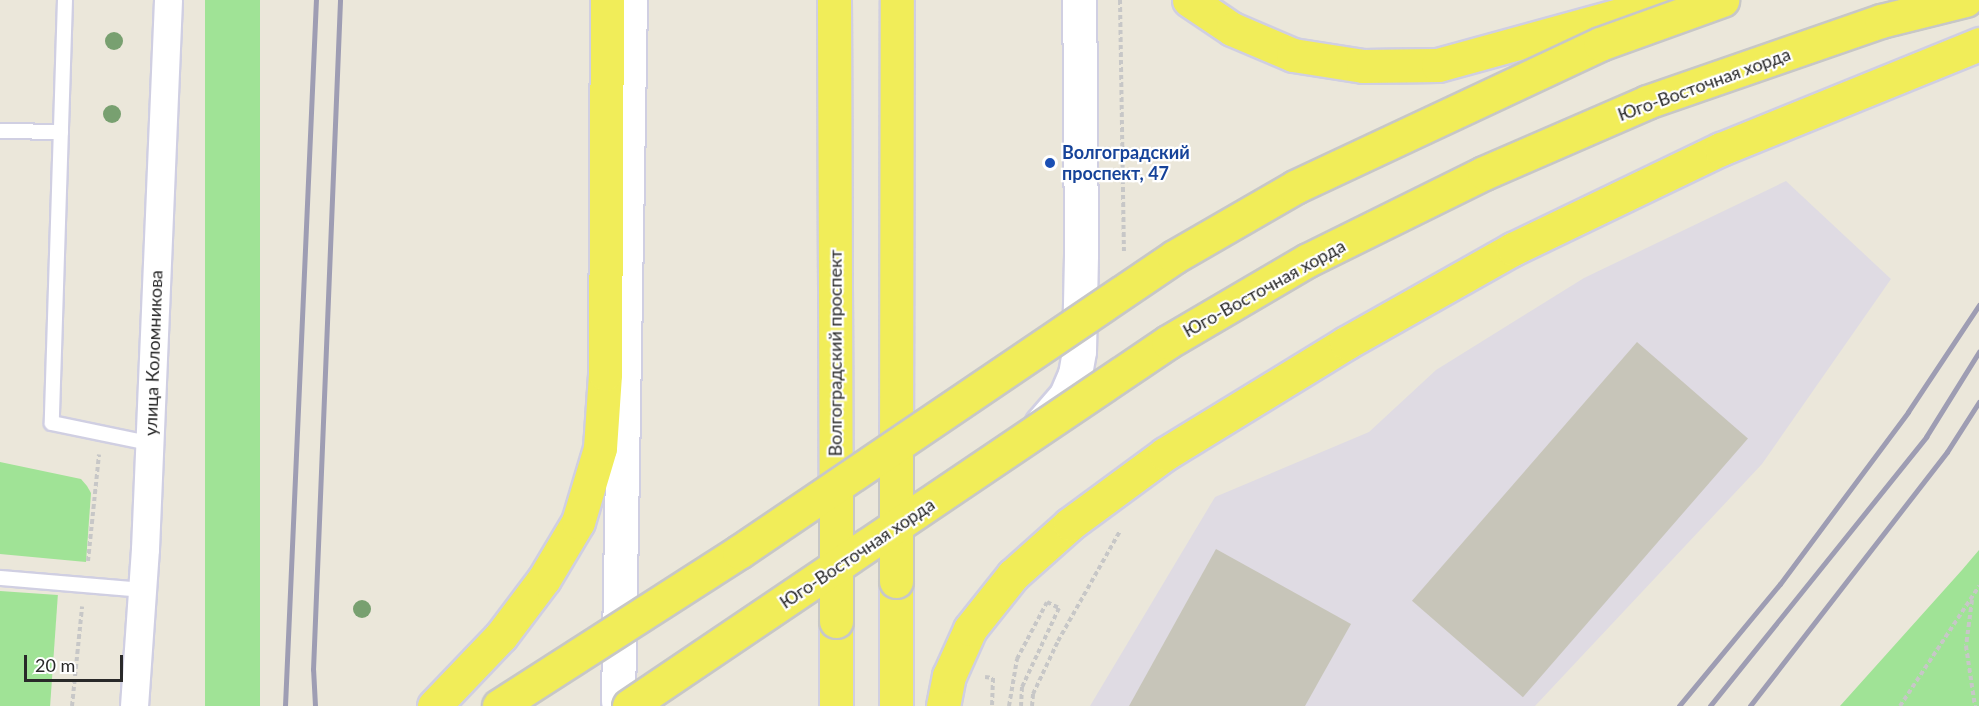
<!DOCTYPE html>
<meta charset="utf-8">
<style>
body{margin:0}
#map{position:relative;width:1979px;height:706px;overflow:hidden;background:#ebe7da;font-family:Lato,sans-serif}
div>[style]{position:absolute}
.industrial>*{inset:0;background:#dfdbe3}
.green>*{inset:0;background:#a0e396;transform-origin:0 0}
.building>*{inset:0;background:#c7c5b9;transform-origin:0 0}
.path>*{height:4px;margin-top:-2px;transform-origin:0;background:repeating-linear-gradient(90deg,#c7c7c7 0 4.5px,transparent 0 7.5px)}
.roads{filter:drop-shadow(2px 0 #d0cfe2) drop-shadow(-2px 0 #d0cfe2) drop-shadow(0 2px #d0cfe2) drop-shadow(0 -2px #d0cfe2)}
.lane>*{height:14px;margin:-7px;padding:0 7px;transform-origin:7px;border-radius:7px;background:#fff}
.street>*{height:27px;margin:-13.5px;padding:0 13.5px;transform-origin:13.5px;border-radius:13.5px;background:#fff}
.secondary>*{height:33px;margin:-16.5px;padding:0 16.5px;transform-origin:16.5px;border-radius:16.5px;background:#fff}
.primary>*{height:33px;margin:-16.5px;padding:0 16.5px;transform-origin:16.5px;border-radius:16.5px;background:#f1ed59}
.rail>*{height:4.5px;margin:-2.25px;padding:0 2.25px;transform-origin:2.25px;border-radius:2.25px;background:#9e9db3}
.bridges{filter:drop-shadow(2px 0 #c7c7c7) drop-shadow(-2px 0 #c7c7c7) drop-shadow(0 2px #c7c7c7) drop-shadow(0 -2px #c7c7c7)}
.primary-bridge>*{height:33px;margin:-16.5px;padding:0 16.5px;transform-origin:16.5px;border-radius:16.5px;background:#f1ed59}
.trees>*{width:18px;height:18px;margin:-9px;border-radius:50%;background:#78a070}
.dots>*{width:16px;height:16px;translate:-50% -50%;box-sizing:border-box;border:3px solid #fff;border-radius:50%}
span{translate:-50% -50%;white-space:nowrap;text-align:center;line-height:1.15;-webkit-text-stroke:4.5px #fff;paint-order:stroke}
.street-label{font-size:18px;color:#292929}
.transit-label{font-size:18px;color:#164399;font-weight:700}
.left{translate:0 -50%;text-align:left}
.scale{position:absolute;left:24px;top:655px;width:99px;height:27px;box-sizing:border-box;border:3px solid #292929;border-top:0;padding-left:8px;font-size:18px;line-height:21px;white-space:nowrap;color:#292929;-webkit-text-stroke:4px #fff;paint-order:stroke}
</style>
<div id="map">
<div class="industrial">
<div style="clip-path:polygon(1786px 181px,1891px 279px,1762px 464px,1535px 706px,1090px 706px,1215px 497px,1369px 432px,1436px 370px,1584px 278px)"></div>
</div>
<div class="green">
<div style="left:205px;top:0;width:55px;height:707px"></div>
<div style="clip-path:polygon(0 462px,81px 479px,87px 486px,91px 493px,86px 562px,0 554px)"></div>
<div style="clip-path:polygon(1979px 550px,1979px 706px,1840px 706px,1962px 570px)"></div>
<div style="left:0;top:591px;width:58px;height:115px;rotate:4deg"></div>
</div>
<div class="building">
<div style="left:1637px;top:342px;width:147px;height:343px;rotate:41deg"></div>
<div style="clip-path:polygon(1216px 549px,1351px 624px,1305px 706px,1129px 706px)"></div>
</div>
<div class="path">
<div style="left:1120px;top:0;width:251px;rotate:89.1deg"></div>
<div style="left:88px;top:561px;width:107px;rotate:-84.1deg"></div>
<div style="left:1972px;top:600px;width:46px;rotate:97.4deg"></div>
<div style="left:1966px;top:646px;width:61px;rotate:81.5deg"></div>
<div style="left:985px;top:677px;width:8px;rotate:7deg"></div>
<div style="left:993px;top:678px;width:28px;rotate:92deg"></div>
<div style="left:72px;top:706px;width:100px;rotate:-84.2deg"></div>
<div style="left:1009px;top:706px;width:48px;rotate:-80.3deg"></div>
<div style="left:1017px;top:659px;width:64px;rotate:-62.2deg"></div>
<div style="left:1047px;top:602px;width:13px;rotate:27deg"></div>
<div style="left:1059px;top:608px;width:87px;rotate:115.1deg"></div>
<div style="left:1022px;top:687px;width:19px;rotate:93deg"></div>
<div style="left:1032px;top:706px;width:12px;rotate:-85deg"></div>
<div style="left:1033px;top:694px;width:59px;rotate:-64.7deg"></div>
<div style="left:1058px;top:641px;width:126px;rotate:-60.6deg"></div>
<div style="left:1900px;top:706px;width:144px;rotate:-56.6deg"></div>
</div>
<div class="roads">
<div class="lane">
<div style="left:65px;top:0;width:423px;rotate:91.8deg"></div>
<div style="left:52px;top:423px;width:99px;rotate:11.7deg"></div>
<div style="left:0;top:131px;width:61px;rotate:0.9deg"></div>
<div style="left:0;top:578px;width:143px;rotate:4.8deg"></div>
</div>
<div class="street">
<div style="left:134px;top:706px;width:157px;rotate:-86deg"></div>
<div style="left:145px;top:549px;width:549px;rotate:-87.6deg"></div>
</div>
<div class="secondary">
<div style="left:1041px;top:424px;width:38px;rotate:-49deg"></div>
<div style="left:1066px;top:395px;width:23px;rotate:-67deg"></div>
<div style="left:1075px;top:374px;width:23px;rotate:-80deg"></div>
<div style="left:1079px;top:351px;width:96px;rotate:-88.8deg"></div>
<div style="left:1081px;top:255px;width:255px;rotate:-90.4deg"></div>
<div style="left:618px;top:701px;width:701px;rotate:-89.02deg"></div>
</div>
<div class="primary">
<div style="left:834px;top:0;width:493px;rotate:89.8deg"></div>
<div style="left:1189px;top:0;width:52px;rotate:34deg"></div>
<div style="left:1232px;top:29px;width:66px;rotate:23.1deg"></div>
<div style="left:1293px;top:55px;width:71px;rotate:8.9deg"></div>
<div style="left:1363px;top:66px;width:75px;rotate:-0.8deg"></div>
<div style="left:1438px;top:65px;width:245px;rotate:-15.4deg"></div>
<div style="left:896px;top:456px;width:456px;rotate:-89.9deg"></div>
<div style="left:896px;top:581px;width:125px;rotate:90deg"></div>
<div style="left:434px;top:706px;width:97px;rotate:-46.3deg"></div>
<div style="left:501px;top:636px;width:71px;rotate:-53deg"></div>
<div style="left:544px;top:579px;width:66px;rotate:-59.2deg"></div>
<div style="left:578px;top:522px;width:77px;rotate:-73.4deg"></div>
<div style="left:600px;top:448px;width:74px;rotate:-86.1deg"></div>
<div style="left:605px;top:374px;width:374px;rotate:-89.7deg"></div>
<div style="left:836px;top:706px;width:85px;rotate:-90deg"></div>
<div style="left:943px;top:706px;width:31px;rotate:-79deg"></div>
<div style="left:949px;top:676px;width:51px;rotate:-65.9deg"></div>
<div style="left:970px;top:629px;width:69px;rotate:-51.5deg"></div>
<div style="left:1013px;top:575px;width:76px;rotate:-41.8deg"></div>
<div style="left:1070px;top:524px;width:118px;rotate:-36.4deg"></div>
<div style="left:1165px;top:454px;width:212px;rotate:-31.5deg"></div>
<div style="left:1346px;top:343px;width:192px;rotate:-29.4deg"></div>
<div style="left:1513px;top:249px;width:231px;rotate:-25.7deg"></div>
<div style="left:1721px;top:149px;width:279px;rotate:-22.1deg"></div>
</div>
</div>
<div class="rail">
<div style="left:285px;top:706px;width:707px;rotate:-87.49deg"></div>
<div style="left:315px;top:706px;width:36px;rotate:-93deg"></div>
<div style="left:313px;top:670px;width:671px;rotate:-87.69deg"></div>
<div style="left:1679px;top:706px;width:158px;rotate:-50.4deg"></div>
<div style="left:1780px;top:584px;width:214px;rotate:-53.3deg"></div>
<div style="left:1908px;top:412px;width:128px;rotate:-56.4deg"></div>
<div style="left:1710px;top:706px;width:345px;rotate:-51.2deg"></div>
<div style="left:1926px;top:437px;width:100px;rotate:-58.1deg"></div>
<div style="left:1750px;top:706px;width:321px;rotate:-52.2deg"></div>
<div style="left:1947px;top:452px;width:59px;rotate:-57.4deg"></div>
</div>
<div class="bridges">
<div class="primary-bridge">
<div style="left:896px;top:456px;width:125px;rotate:90deg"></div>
<div style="left:836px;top:493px;width:128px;rotate:90deg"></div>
<div style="left:499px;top:706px;width:285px;rotate:-32.7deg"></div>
<div style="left:739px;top:552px;width:526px;rotate:-34.14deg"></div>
<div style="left:1174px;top:257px;width:140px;rotate:-30deg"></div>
<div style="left:1295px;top:187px;width:337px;rotate:-25.1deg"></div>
<div style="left:1600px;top:44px;width:130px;rotate:-19.8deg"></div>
<div style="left:629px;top:706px;width:650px;rotate:-34.03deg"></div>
<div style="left:1168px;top:342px;width:162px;rotate:-30.4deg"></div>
<div style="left:1308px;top:260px;width:196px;rotate:-26.3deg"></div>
<div style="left:1484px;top:173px;width:178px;rotate:-23.5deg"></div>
<div style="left:1647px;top:102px;width:248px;rotate:-19.1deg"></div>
<div style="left:1881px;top:21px;width:87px;rotate:-14deg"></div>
</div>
</div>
<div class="trees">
<div style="left:114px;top:41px"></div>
<div style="left:112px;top:114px"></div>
<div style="left:362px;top:609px"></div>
</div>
<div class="dots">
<div style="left:1050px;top:163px;background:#1a4fb4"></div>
</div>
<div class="street-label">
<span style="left:1704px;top:84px;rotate:-20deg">Юго-Восточная хорда</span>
<span style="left:1264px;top:288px;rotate:-29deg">Юго-Восточная хорда</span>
<span style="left:153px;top:353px;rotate:-88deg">улица Коломникова</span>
<span style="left:835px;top:353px;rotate:-90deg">Волгоградский проспект</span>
<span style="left:857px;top:553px;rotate:-34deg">Юго-Восточная хорда</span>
</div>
<div class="transit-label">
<span class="left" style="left:1062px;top:163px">Волгоградский<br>проспект, 47</span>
</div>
<div class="scale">20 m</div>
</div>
